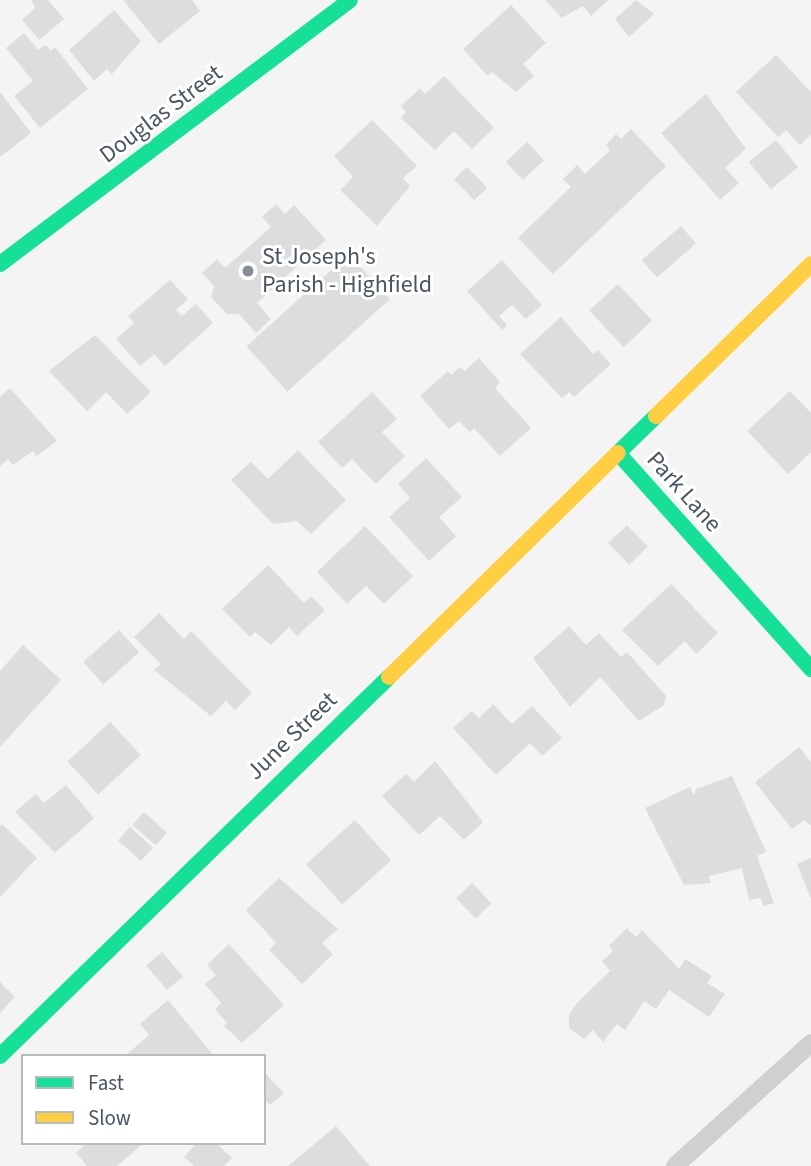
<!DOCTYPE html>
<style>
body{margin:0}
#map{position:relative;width:811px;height:1166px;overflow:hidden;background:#f4f4f4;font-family:"Source Sans 3",sans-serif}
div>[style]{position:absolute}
.building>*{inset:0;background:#ddddde;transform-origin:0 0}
.lane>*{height:18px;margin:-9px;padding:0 9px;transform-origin:9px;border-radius:9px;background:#ced0d2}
.fast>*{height:16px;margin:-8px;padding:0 8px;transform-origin:8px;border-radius:8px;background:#16e098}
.slow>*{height:16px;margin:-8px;padding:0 8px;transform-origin:8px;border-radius:8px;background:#ffcf43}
.dots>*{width:19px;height:19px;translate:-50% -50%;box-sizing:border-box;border:4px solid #fff;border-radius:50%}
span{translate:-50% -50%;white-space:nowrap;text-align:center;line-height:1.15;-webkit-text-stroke:6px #fff;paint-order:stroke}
.street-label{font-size:24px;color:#4a5661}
.poi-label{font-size:24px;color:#4a5661}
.left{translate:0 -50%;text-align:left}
.legend{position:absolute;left:21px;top:1054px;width:245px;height:91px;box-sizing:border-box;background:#fff;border:2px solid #b7bbc0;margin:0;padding:9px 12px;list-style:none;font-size:21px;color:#4a5661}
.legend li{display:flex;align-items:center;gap:14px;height:35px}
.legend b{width:35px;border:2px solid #b7bbc0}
</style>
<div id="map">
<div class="building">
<div style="clip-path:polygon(31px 0,48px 0,64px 19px,39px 40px,22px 20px,35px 8px)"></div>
<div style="clip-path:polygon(123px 0,192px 0,200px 11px,159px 44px)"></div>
<div style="clip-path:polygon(545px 0,608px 0,591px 16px,583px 6px,562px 18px)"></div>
<div style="clip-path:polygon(636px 0,654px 14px,629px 37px,615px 19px)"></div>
<div style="clip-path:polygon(511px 5px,546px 43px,523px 64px,534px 76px,516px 92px,492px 72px,488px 76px,463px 49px)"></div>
<div style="clip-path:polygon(114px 10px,141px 41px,112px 74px,107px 69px,94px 81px,69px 50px)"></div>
<div style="clip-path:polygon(24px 33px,38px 50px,46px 45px,51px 51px,55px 47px,88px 89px,40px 128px,14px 96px,33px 81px,6px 48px)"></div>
<div style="clip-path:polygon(776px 55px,811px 92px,811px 135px,800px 145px,786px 130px,778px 137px,736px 92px)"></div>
<div style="clip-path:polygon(444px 76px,494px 128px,472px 149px,454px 131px,435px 150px,401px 118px,406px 112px,401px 106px,420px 88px,425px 94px)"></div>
<div style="clip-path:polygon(0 92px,31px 133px,0 157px)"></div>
<div style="clip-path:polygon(706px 94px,746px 149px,725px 168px,739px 183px,720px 200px,661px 133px)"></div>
<div style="clip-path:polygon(372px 120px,417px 166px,403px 178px,410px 186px,377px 226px,340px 190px,353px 177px,334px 156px)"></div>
<div style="clip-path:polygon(631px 129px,666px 166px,553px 274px,518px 238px,571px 187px,563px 179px,577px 165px,585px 174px,610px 150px,606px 145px,616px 134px,621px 139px)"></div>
<div style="left:776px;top:140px;width:35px;height:35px;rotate:51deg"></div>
<div style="left:527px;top:142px;width:25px;height:29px;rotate:47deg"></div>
<div style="left:467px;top:167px;width:29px;height:18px;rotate:46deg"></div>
<div style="clip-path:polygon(276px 204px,285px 214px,294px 205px,326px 240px,257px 303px,271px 319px,256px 333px,239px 314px,227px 314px,211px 297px,214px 286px,202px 273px,217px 259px,225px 268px,271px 227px,262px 217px)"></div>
<div style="left:681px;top:226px;width:23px;height:52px;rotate:49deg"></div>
<div style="left:349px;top:254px;width:61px;height:138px;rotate:48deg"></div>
<div style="clip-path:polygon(502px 260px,542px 305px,526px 319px,512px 305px,499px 316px,507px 325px,502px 330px,467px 291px)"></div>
<div style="clip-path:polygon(170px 280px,188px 299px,176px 310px,182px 316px,196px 304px,213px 323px,165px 366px,154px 354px,140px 366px,116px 339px,134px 323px,128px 316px)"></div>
<div style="left:618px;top:284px;width:50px;height:39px;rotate:47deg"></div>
<div style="clip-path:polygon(561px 317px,593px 354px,598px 350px,611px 364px,574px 397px,569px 392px,562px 398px,520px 354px)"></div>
<div style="clip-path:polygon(95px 335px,151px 392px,127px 414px,106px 392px,87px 411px,49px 371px)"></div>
<div style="clip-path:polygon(479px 358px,500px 382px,495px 388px,531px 428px,500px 456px,474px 428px,470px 432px,459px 421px,449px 429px,420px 396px,448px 371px,451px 375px,460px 367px,465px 371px)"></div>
<div style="clip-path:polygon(10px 388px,57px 441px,36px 456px,33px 451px,13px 465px,8px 459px,0 466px,0 397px)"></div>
<div style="clip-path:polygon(790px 391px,811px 413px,811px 452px,788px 474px,747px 431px)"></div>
<div style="clip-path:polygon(372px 392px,397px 419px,382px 432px,405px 456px,376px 484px,352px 459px,342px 468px,318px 442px)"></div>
<div style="clip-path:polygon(298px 450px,346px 500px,311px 534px,297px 521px,273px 524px,231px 480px,251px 462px,268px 479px)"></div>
<div style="clip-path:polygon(426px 458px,462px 497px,439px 517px,456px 536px,429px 561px,389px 517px,410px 498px,398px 484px)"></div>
<div style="left:627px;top:525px;width:30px;height:26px;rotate:46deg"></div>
<div style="clip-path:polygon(365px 526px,413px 576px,384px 604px,366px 586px,347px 604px,317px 572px)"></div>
<div style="clip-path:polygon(268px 565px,304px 603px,311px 596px,325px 610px,297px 636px,289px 627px,271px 645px,255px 632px,250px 637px,222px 609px)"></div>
<div style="clip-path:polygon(671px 584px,718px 633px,696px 654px,685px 641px,658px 666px,622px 630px)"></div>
<div style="clip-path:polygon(159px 613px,184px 639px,191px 631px,252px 693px,235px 710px,226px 701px,211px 716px,154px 670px,161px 664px,134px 637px)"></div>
<div style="clip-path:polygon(569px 626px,586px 645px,599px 633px,621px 657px,627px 652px,666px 696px,664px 705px,639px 721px,600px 677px,570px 707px,533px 658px)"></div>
<div style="left:119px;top:630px;width:30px;height:48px;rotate:48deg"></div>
<div style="clip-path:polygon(23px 645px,61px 680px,0 747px,0 671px)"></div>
<div style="clip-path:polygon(493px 704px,512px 724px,532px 706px,562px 738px,542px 756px,530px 743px,496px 775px,453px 728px,472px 711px,479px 718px)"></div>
<div style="left:110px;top:722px;width:45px;height:58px;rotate:47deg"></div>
<div style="clip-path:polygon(799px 747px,811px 762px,811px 826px,804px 820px,792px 829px,755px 782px)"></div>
<div style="clip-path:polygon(435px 761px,483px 822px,464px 840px,440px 816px,419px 835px,382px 796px,406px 774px,414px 782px)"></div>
<div style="clip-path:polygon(732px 776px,766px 852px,757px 856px,774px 903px,763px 906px,761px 898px,749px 900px,742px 868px,709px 876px,711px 883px,684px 885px,645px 808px,690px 787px,694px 796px,696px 789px)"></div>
<div style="clip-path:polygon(66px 785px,94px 818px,55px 853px,15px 812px,36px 794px,44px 803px)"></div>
<div style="left:144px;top:812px;width:31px;height:17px;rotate:42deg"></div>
<div style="left:355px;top:820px;width:54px;height:66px;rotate:48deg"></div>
<div style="clip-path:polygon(2px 824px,37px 858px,0 897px,0 826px)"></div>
<div style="left:130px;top:827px;width:31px;height:18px;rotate:42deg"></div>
<div style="clip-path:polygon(811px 858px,811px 899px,797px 864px)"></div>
<div style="clip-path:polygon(279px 878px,338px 929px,322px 943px,333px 954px,302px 984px,269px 950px,276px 943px,246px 910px)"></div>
<div style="left:472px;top:883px;width:28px;height:22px;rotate:46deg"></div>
<div style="clip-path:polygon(627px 928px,636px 937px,642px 930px,679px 969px,685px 959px,712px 976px,707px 983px,725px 994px,709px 1017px,669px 990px,656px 1009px,644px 1001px,625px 1030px,617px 1024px,603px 1042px,593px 1030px,584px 1039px,569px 1028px,569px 1014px,578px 1002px,610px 971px,602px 961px,613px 951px,609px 946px)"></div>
<div style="clip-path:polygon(229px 944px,284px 1005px,242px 1043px,224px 1026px,227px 1023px,215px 1009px,221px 1003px,205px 984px,216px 975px,207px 965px)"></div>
<div style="left:162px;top:952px;width:32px;height:21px;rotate:49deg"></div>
<div style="clip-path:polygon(0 982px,15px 997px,0 1013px)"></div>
<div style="clip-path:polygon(168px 1000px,214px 1056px,125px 1056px,149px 1035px,140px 1024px)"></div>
<div style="clip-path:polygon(264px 1072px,284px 1093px,270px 1105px,264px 1099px)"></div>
<div style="clip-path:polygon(336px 1126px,370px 1166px,288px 1166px)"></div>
<div style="clip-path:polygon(87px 1143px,144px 1143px,117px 1166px,87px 1166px,76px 1153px)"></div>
<div style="clip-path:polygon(197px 1143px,216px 1143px,232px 1158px,224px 1166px,194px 1166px,184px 1157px)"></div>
</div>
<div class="lane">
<div style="left:675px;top:1166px;width:183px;rotate:-42.1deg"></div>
</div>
<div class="fast">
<div style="left:0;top:264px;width:438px;rotate:-37deg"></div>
<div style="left:656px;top:416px;width:53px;rotate:135.8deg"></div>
<div style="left:618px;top:453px;width:290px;rotate:48.2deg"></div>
<div style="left:0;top:1056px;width:543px;rotate:-44.25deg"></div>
</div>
<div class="slow">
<div style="left:656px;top:416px;width:217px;rotate:-44.4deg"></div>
<div style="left:389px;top:677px;width:320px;rotate:-44.4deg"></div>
</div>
<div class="dots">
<div style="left:248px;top:271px;background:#868d94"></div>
</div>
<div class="street-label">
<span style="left:161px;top:114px;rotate:-37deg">Douglas Street</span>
<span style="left:684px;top:492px;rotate:48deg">Park Lane</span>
<span style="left:292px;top:736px;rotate:-44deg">June Street</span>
</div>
<div class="poi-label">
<span class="left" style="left:262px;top:271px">St Joseph's<br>Parish - Highfield</span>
</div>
<ul class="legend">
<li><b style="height:9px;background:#16e098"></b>Fast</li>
<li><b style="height:9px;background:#ffcf43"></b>Slow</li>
</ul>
</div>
